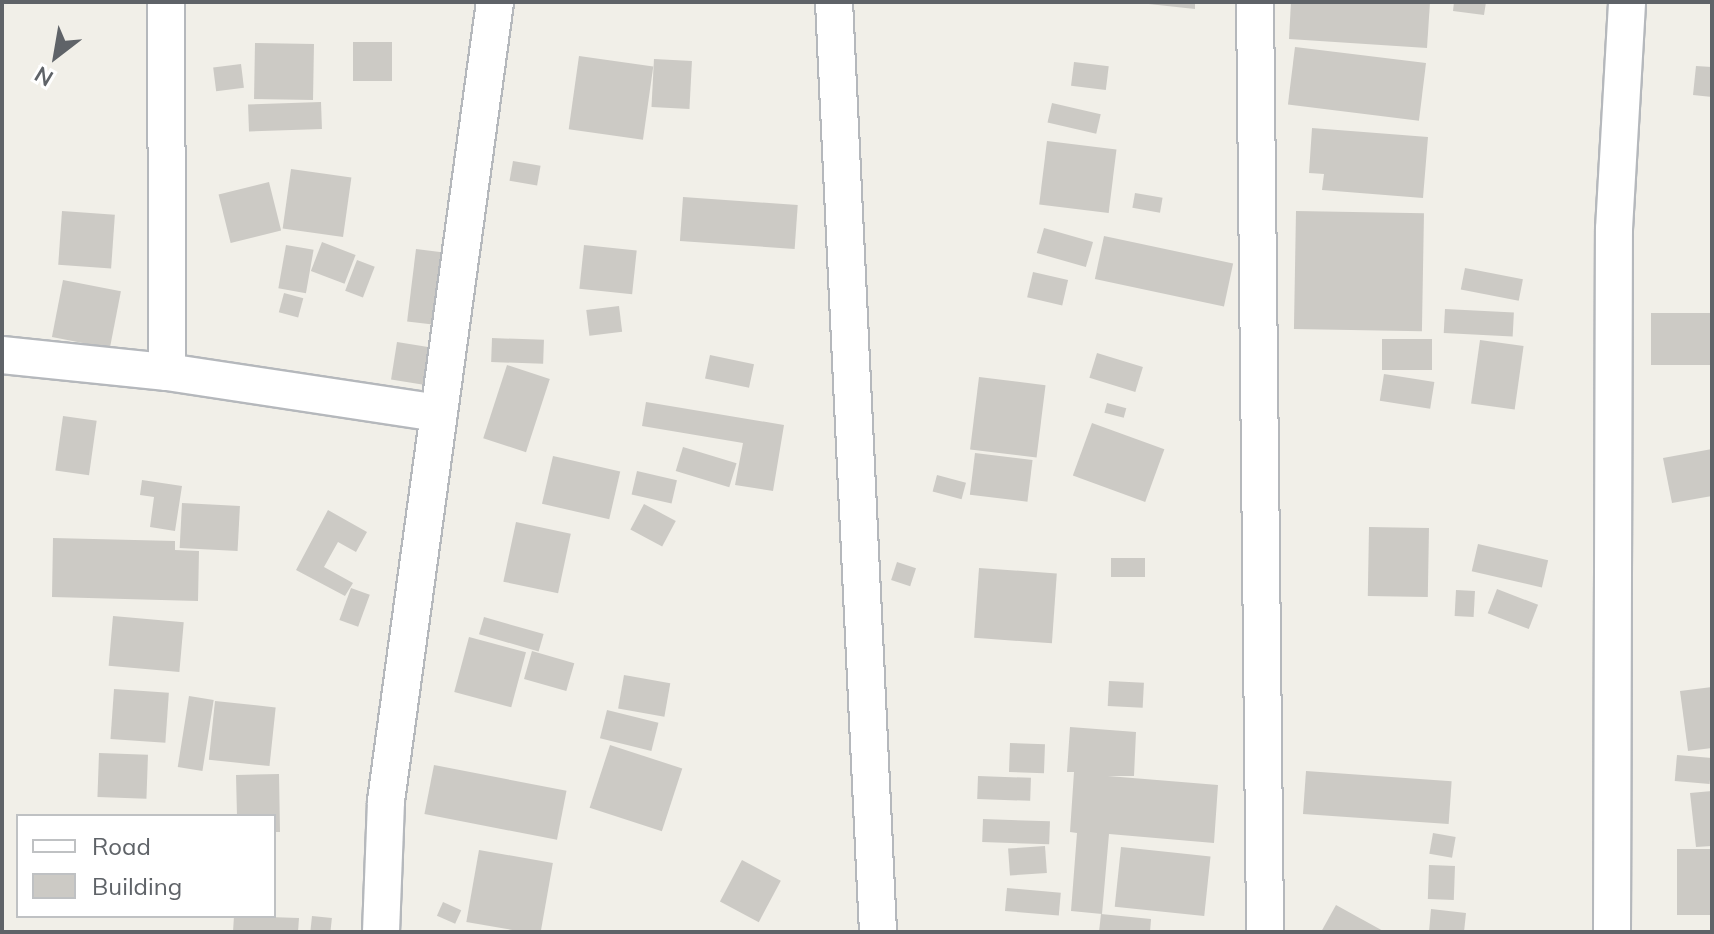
<!DOCTYPE html>
<style>
body{margin:0}
#map{position:relative;width:1714px;height:934px;overflow:hidden;background:#f1efe8;font-family:Mulish,sans-serif}
div>[style]{position:absolute}
.building>*{inset:0;background:#cccac5;transform-origin:0 0}
.roads{filter:drop-shadow(2px 0 #b5b8bc) drop-shadow(-2px 0 #b5b8bc) drop-shadow(0 2px #b5b8bc) drop-shadow(0 -2px #b5b8bc)}
.minor>*{height:36px;margin:-18px;padding:0 18px;transform-origin:18px;border-radius:18px;background:#fff}
span{translate:-50% -50%;white-space:nowrap;text-align:center;line-height:1.15;-webkit-text-stroke:6px #fff;paint-order:stroke}
.frame{position:absolute;inset:0;border:4px solid #5f6368;pointer-events:none}
.legend{position:absolute;left:16px;top:814px;width:260px;height:104px;box-sizing:border-box;background:#fff;border:2px solid #bfc1c3;margin:0;padding:10px 14px;list-style:none;font-size:24px;color:#5f6368}
.legend li{display:flex;align-items:center;gap:16px;height:40px}
.legend b{width:40px;border:2px solid #bfc1c3}
.north{position:absolute;left:16px;top:16px;width:80px;height:80px;-webkit-text-stroke:6px #fff;paint-order:stroke;rotate:211deg;font-size:22px;font-weight:700;line-height:32px;text-align:center;color:#5f6368}
.north::after{content:'';display:block;margin:auto;width:28px;height:36px;background:#5f6368;clip-path:polygon(50% 0,100% 100%,50% 72%,0 100%)}
</style>
<div id="map">
<div class="building">
<div style="clip-path:polygon(1130px 2px,1195px 2px,1195px 9px)"></div>
<div style="clip-path:polygon(1291px 2px,1430px 2px,1427px 48px,1289px 39px)"></div>
<div style="clip-path:polygon(1454px 2px,1486px 2px,1484px 15px,1453px 11px)"></div>
<div style="left:353px;top:42px;width:39px;height:39px"></div>
<div style="left:255px;top:43px;width:59px;height:56px;rotate:1deg"></div>
<div style="left:1295px;top:47px;width:132px;height:58px;rotate:7deg"></div>
<div style="left:579px;top:56px;width:75px;height:74px;rotate:8deg"></div>
<div style="left:654px;top:59px;width:38px;height:48px;rotate:3deg"></div>
<div style="left:1074px;top:62px;width:35px;height:24px;rotate:7deg"></div>
<div style="left:241px;top:64px;width:24px;height:28px;rotate:83deg"></div>
<div style="clip-path:polygon(1696px 66px,1712px 67px,1712px 97px,1693px 95px)"></div>
<div style="left:321px;top:102px;width:27px;height:73px;rotate:88deg"></div>
<div style="left:1052px;top:103px;width:50px;height:20px;rotate:13deg"></div>
<div style="clip-path:polygon(1312px 128px,1428px 137px,1423px 198px,1322px 190px,1324px 174px,1309px 173px)"></div>
<div style="left:1047px;top:141px;width:70px;height:64px;rotate:7deg"></div>
<div style="left:513px;top:161px;width:28px;height:20px;rotate:10deg"></div>
<div style="left:291px;top:169px;width:61px;height:60px;rotate:8deg"></div>
<div style="left:269px;top:182px;width:50px;height:52px;rotate:76deg"></div>
<div style="left:1135px;top:193px;width:28px;height:15px;rotate:10deg"></div>
<div style="left:683px;top:197px;width:115px;height:44px;rotate:4deg"></div>
<div style="left:62px;top:211px;width:53px;height:54px;rotate:4deg"></div>
<div style="left:1296px;top:211px;width:128px;height:118px;rotate:1deg"></div>
<div style="left:1044px;top:228px;width:51px;height:26px;rotate:16deg"></div>
<div style="left:1104px;top:236px;width:132px;height:44px;rotate:12deg"></div>
<div style="left:322px;top:242px;width:36px;height:31px;rotate:21deg"></div>
<div style="left:286px;top:245px;width:28px;height:44px;rotate:10deg"></div>
<div style="left:584px;top:245px;width:53px;height:44px;rotate:6deg"></div>
<div style="left:416px;top:249px;width:26px;height:73px;rotate:7deg"></div>
<div style="left:357px;top:260px;width:19px;height:33px;rotate:21deg"></div>
<div style="left:1465px;top:268px;width:59px;height:22px;rotate:11deg"></div>
<div style="left:1033px;top:272px;width:36px;height:26px;rotate:13deg"></div>
<div style="left:63px;top:280px;width:59px;height:58px;rotate:11deg"></div>
<div style="left:284px;top:293px;width:20px;height:20px;rotate:15deg"></div>
<div style="left:619px;top:306px;width:26px;height:33px;rotate:83deg"></div>
<div style="left:1445px;top:309px;width:69px;height:24px;rotate:3deg"></div>
<div style="left:1712px;top:313px;width:52px;height:61px;rotate:90deg"></div>
<div style="left:492px;top:338px;width:52px;height:24px;rotate:2deg"></div>
<div style="left:1382px;top:339px;width:50px;height:31px"></div>
<div style="left:1480px;top:340px;width:44px;height:64px;rotate:8deg"></div>
<div style="left:397px;top:342px;width:33px;height:38px;rotate:9deg"></div>
<div style="left:1097px;top:353px;width:48px;height:26px;rotate:17deg"></div>
<div style="left:710px;top:355px;width:45px;height:24px;rotate:12deg"></div>
<div style="left:507px;top:365px;width:45px;height:77px;rotate:18deg"></div>
<div style="left:1384px;top:374px;width:51px;height:27px;rotate:9deg"></div>
<div style="left:979px;top:377px;width:67px;height:73px;rotate:7deg"></div>
<div style="clip-path:polygon(646px 402px,784px 425px,773px 491px,735px 485px,743px 443px,642px 426px)"></div>
<div style="left:1107px;top:403px;width:20px;height:10px;rotate:15deg"></div>
<div style="left:63px;top:416px;width:34px;height:55px;rotate:8deg"></div>
<div style="left:1092px;top:423px;width:77px;height:56px;rotate:20deg"></div>
<div style="left:683px;top:447px;width:56px;height:25px;rotate:17deg"></div>
<div style="clip-path:polygon(1712px 449px,1712px 496px,1672px 503px,1663px 458px)"></div>
<div style="left:975px;top:453px;width:58px;height:42px;rotate:7deg"></div>
<div style="left:553px;top:456px;width:69px;height:49px;rotate:13deg"></div>
<div style="left:637px;top:471px;width:41px;height:24px;rotate:13deg"></div>
<div style="left:937px;top:475px;width:30px;height:17px;rotate:15deg"></div>
<div style="clip-path:polygon(142px 480px,182px 486px,175px 531px,150px 527px,154px 497px,140px 495px)"></div>
<div style="left:182px;top:503px;width:58px;height:45px;rotate:3deg"></div>
<div style="left:644px;top:504px;width:36px;height:29px;rotate:28deg"></div>
<div style="clip-path:polygon(328px 510px,367px 532px,356px 552px,338px 542px,324px 567px,353px 583px,345px 596px,296px 570px)"></div>
<div style="left:516px;top:522px;width:56px;height:61px;rotate:12deg"></div>
<div style="left:1369px;top:527px;width:60px;height:69px;rotate:1deg"></div>
<div style="clip-path:polygon(53px 538px,175px 541px,175px 550px,199px 551px,198px 601px,52px 597px)"></div>
<div style="left:1478px;top:544px;width:72px;height:28px;rotate:13deg"></div>
<div style="left:1111px;top:558px;width:34px;height:19px"></div>
<div style="left:897px;top:562px;width:20px;height:19px;rotate:18deg"></div>
<div style="left:979px;top:568px;width:78px;height:70px;rotate:4deg"></div>
<div style="left:351px;top:588px;width:20px;height:34px;rotate:20deg"></div>
<div style="left:1497px;top:589px;width:44px;height:26px;rotate:21deg"></div>
<div style="left:1456px;top:590px;width:19px;height:26px;rotate:3deg"></div>
<div style="left:113px;top:616px;width:71px;height:50px;rotate:5deg"></div>
<div style="left:484px;top:617px;width:62px;height:18px;rotate:16deg"></div>
<div style="left:469px;top:637px;width:59px;height:57px;rotate:15deg"></div>
<div style="left:532px;top:651px;width:44px;height:29px;rotate:16deg"></div>
<div style="left:624px;top:675px;width:47px;height:34px;rotate:10deg"></div>
<div style="left:1109px;top:681px;width:35px;height:25px;rotate:3deg"></div>
<div style="clip-path:polygon(1712px 687px,1712px 748px,1688px 751px,1680px 691px)"></div>
<div style="left:114px;top:689px;width:55px;height:50px;rotate:4deg"></div>
<div style="left:189px;top:696px;width:25px;height:72px;rotate:9deg"></div>
<div style="left:215px;top:701px;width:61px;height:59px;rotate:6deg"></div>
<div style="left:607px;top:710px;width:53px;height:29px;rotate:14deg"></div>
<div style="clip-path:polygon(1070px 727px,1136px 732px,1134px 776px,1108px 776px,1218px 785px,1214px 843px,1109px 834px,1102px 914px,1071px 911px,1077px 833px,1070px 832px,1074px 772px,1067px 772px)"></div>
<div style="left:1010px;top:743px;width:35px;height:29px;rotate:2deg"></div>
<div style="left:610px;top:745px;width:76px;height:66px;rotate:18deg"></div>
<div style="left:99px;top:753px;width:49px;height:44px;rotate:2deg"></div>
<div style="left:1677px;top:755px;width:35px;height:26px;rotate:5deg"></div>
<div style="left:434px;top:765px;width:135px;height:50px;rotate:11deg"></div>
<div style="left:1306px;top:771px;width:146px;height:43px;rotate:4deg"></div>
<div style="clip-path:polygon(279px 774px,280px 832px,274px 832px,274px 816px,237px 816px,236px 775px)"></div>
<div style="left:978px;top:776px;width:53px;height:23px;rotate:2deg"></div>
<div style="clip-path:polygon(1712px 791px,1712px 846px,1696px 847px,1690px 793px)"></div>
<div style="left:983px;top:819px;width:67px;height:23px;rotate:2deg"></div>
<div style="left:1433px;top:833px;width:23px;height:21px;rotate:10deg"></div>
<div style="left:1045px;top:846px;width:27px;height:37px;rotate:86deg"></div>
<div style="left:1121px;top:847px;width:90px;height:60px;rotate:6deg"></div>
<div style="left:1712px;top:849px;width:66px;height:35px;rotate:90deg"></div>
<div style="left:479px;top:850px;width:75px;height:73px;rotate:10deg"></div>
<div style="left:742px;top:860px;width:44px;height:47px;rotate:28deg"></div>
<div style="left:1429px;top:865px;width:26px;height:34px;rotate:2deg"></div>
<div style="left:1007px;top:888px;width:54px;height:23px;rotate:5deg"></div>
<div style="left:443px;top:902px;width:20px;height:15px;rotate:24deg"></div>
<div style="clip-path:polygon(1336px 905px,1385px 932px,1321px 932px)"></div>
<div style="clip-path:polygon(1431px 909px,1466px 913px,1464px 932px,1429px 932px)"></div>
<div style="clip-path:polygon(1101px 914px,1151px 919px,1150px 932px,1099px 932px)"></div>
<div style="clip-path:polygon(234px 916px,299px 918px,298px 932px,233px 932px)"></div>
<div style="left:312px;top:916px;width:20px;height:16px;rotate:6deg"></div>
</div>
<div class="roads">
<div class="minor">
<div style="left:166px;top:2px;width:370px;rotate:89.8deg"></div>
<div style="left:834px;top:2px;width:931px;rotate:87.29deg"></div>
<div style="left:1255px;top:2px;width:930px;rotate:89.38deg"></div>
<div style="left:2px;top:355px;width:166px;rotate:5.9deg"></div>
<div style="left:167px;top:372px;width:275px;rotate:8.6deg"></div>
<div style="left:381px;top:932px;width:131px;rotate:-87.8deg"></div>
<div style="left:386px;top:801px;width:806px;rotate:-82.23deg"></div>
<div style="left:1612px;top:932px;width:703px;rotate:-89.84deg"></div>
<div style="left:1614px;top:229px;width:227px;rotate:-86.7deg"></div>
</div>
</div>
<div class="frame"></div>
<ul class="legend">
<li><b style="height:10px;background:#fff"></b>Road</li>
<li><b style="height:22px;background:#cccac5"></b>Building</li>
</ul>
<div class="north">N</div>
</div>
